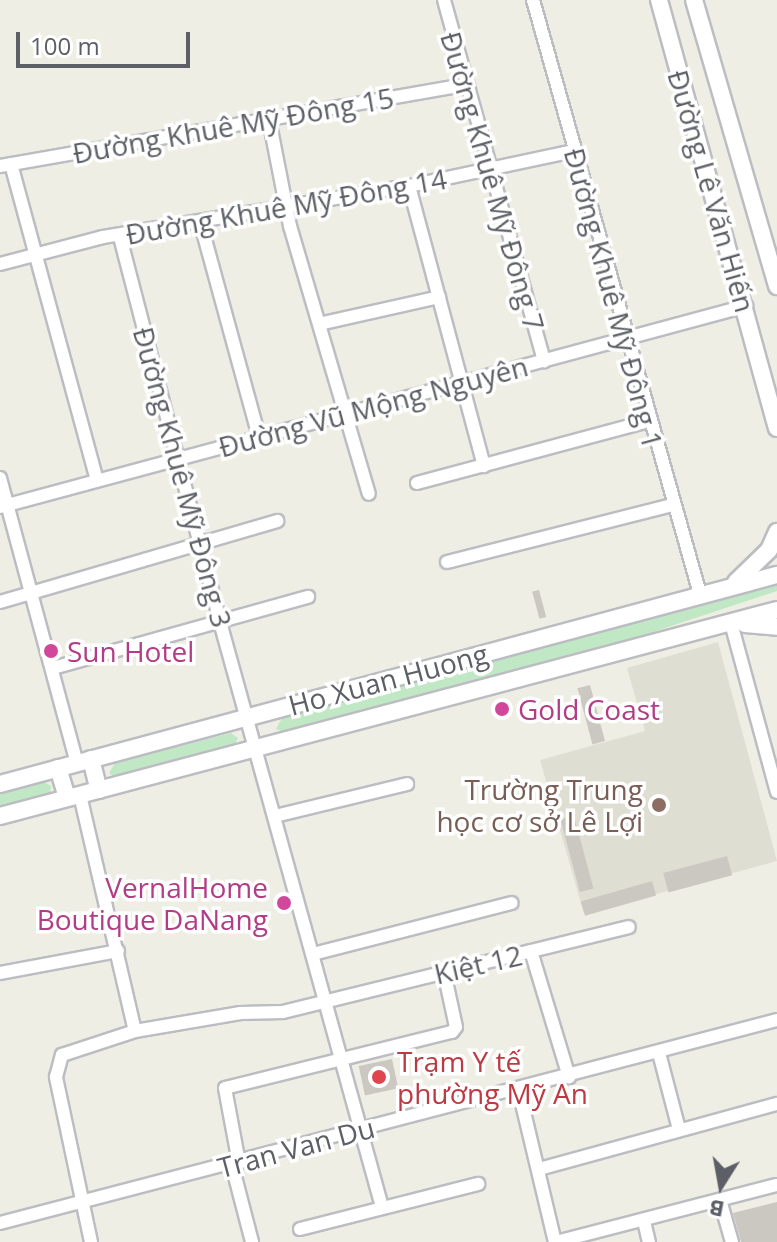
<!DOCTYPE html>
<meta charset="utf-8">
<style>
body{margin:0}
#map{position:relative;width:777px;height:1242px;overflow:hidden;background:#efeee4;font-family:"Open Sans",sans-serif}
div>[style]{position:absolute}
.education>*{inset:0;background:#dfded2}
.green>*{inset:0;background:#c0e8c5}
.building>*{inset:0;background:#cac8c1;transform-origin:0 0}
.roads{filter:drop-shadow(2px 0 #bcbdc3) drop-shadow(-2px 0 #bcbdc3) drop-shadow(0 2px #bcbdc3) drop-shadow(0 -2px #bcbdc3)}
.minor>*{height:12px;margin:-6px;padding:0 6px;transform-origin:6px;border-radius:6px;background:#fff}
.secondary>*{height:16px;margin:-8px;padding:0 8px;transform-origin:8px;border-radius:8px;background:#fff}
.dots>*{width:22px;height:22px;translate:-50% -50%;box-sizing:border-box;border:4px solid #fff;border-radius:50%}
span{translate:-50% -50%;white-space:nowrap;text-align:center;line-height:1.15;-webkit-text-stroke:7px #fff;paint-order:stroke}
.street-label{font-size:28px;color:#5c5f65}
.hotel-label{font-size:28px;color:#b23c85}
.left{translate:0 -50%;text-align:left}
.right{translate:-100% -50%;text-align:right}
.education-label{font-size:28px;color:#785e54}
.health-label{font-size:28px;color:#be3a42}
.north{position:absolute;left:681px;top:1146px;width:80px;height:80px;-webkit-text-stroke:6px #fff;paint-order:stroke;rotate:191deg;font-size:22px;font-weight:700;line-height:32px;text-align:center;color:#5c5f65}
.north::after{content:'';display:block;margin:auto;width:28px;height:36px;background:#5c5f65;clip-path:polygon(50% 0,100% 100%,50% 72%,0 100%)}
.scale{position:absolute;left:16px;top:32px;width:174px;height:36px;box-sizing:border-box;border:4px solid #5c5f65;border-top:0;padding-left:10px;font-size:24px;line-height:28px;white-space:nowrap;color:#5c5f65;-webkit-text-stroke:6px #fff;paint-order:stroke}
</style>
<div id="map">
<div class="education">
<div style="clip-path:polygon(718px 642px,777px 861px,584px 914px,540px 760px,645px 731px,627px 668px)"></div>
</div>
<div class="green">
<div style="clip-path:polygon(777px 582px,777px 591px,641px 636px,287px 733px,276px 729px,282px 718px)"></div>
<div style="clip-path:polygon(231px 733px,238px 738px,234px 746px,116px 778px,109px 773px,115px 763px)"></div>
<div style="clip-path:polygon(44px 782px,51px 786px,50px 795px,0 809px,0 794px)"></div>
</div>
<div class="building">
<div style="left:539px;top:590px;width:28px;height:7px;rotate:75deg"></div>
<div style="left:590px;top:685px;width:58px;height:13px;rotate:75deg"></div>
<div style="left:574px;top:816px;width:75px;height:14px;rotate:75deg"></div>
<div style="left:727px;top:856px;width:20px;height:66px;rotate:75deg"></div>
<div style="left:652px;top:881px;width:15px;height:74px;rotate:74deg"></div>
<div style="left:392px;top:1059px;width:30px;height:34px;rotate:78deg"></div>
<div style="clip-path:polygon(777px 1202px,777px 1242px,741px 1242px,733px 1213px)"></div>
</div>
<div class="roads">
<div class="minor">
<div style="left:444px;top:0;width:375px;rotate:74.5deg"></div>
<div style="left:533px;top:0;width:617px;rotate:74.3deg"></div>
<div style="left:269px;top:119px;width:109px;rotate:78.9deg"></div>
<div style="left:290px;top:226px;width:279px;rotate:73.6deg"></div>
<div style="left:11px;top:164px;width:328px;rotate:74.8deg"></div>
<div style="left:0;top:166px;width:473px;rotate:-9.9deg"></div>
<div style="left:409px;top:186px;width:290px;rotate:75deg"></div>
<div style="left:200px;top:221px;width:224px;rotate:74.7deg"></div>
<div style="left:120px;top:237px;width:398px;rotate:75.4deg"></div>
<div style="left:220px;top:622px;width:607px;rotate:74.52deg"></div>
<div style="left:0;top:264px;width:106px;rotate:-14.7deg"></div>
<div style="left:103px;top:237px;width:310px;rotate:-9.5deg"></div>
<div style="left:409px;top:186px;width:169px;rotate:-12deg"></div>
<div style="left:323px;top:323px;width:119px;rotate:-12.6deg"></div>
<div style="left:0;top:478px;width:295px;rotate:74.9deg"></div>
<div style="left:417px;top:483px;width:239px;rotate:-15deg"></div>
<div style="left:0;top:507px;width:773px;rotate:-15.08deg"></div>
<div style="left:447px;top:562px;width:232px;rotate:-14.2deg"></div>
<div style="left:0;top:602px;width:289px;rotate:-16.3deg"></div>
<div style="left:731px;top:623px;width:175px;rotate:74.8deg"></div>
<div style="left:53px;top:668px;width:265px;rotate:-15.6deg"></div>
<div style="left:80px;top:795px;width:242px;rotate:76.9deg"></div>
<div style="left:275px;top:816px;width:136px;rotate:-13.6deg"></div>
<div style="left:531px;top:951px;width:132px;rotate:73.2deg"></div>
<div style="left:313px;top:954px;width:205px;rotate:-14.4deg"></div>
<div style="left:0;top:973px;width:120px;rotate:-10.6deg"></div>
<div style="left:659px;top:1053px;width:79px;rotate:75.3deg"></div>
<div style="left:519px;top:1091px;width:155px;rotate:76.6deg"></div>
<div style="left:239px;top:1163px;width:76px;rotate:-100.6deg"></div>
<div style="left:225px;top:1088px;width:234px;rotate:-13.9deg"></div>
<div style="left:452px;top:1032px;width:6px;rotate:-51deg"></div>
<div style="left:456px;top:1027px;width:56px;rotate:-102.3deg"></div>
<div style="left:232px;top:1165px;width:80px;rotate:75.4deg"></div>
<div style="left:539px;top:1169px;width:247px;rotate:-15.3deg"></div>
<div style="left:720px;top:1200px;width:44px;rotate:74.1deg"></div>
<div style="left:644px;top:1221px;width:22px;rotate:77deg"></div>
<div style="left:0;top:1223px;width:803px;rotate:-14.64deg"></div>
<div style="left:300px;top:1229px;width:184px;rotate:-14.2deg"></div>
<div style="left:91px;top:1242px;width:169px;rotate:-102deg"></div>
<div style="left:56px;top:1077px;width:23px;rotate:-75deg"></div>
<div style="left:62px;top:1055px;width:77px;rotate:-18.2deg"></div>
<div style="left:135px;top:1031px;width:107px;rotate:-9.7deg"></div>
<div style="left:240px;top:1013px;width:43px;rotate:-1.3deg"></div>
<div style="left:283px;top:1012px;width:356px;rotate:-13.8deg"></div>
<div style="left:556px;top:1242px;width:228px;rotate:-14.5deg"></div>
</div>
<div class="secondary">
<div style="left:659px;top:0;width:444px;rotate:74.6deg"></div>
<div style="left:694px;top:0;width:298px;rotate:73.8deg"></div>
<div style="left:736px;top:582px;width:46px;rotate:-44.1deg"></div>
<div style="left:769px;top:550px;width:20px;rotate:-66deg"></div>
<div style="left:745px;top:624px;width:32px;rotate:5deg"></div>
<div style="left:91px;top:759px;width:32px;rotate:76deg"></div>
<div style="left:58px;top:768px;width:31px;rotate:73deg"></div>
<div style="left:0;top:784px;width:805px;rotate:-15.06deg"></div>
<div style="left:0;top:816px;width:804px;rotate:-14.85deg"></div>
</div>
</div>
<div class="dots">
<div style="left:51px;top:651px;background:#d1479c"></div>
<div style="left:502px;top:709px;background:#d1479c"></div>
<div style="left:659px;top:805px;background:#8d6e63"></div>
<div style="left:284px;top:903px;background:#d1479c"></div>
<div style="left:379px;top:1077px;background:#e0444e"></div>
</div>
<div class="street-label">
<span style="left:233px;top:125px;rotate:-10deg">Đường Khuê Mỹ Đông 15</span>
<span style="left:493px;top:181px;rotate:74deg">Đường Khuê Mỹ Đông 7</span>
<span style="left:712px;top:191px;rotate:74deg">Đường Lê Văn Hiến</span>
<span style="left:286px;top:206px;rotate:-10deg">Đường Khuê Mỹ Đông 14</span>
<span style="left:614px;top:298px;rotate:75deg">Đường Khuê Mỹ Đông 1</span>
<span style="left:373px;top:406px;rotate:-15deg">Đường Vũ Mộng Nguyên</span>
<span style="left:183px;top:477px;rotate:75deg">Đường Khuê Mỹ Đông 3</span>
<span style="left:388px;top:679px;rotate:-15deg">Ho Xuan Huong</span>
<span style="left:478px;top:964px;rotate:-13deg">Kiệt 12</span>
<span style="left:296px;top:1147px;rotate:-15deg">Tran Van Du</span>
</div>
<div class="hotel-label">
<span class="left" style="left:67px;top:651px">Sun Hotel</span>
<span class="left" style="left:518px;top:709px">Gold Coast</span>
<span class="right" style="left:268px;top:903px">VernalHome<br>Boutique DaNang</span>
</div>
<div class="education-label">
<span class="right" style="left:643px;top:805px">Trường Trung<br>học cơ sở Lê Lợi</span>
</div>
<div class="health-label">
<span class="left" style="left:397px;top:1077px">Trạm Y tế<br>phường Mỹ An</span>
</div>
<div class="north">B</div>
<div class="scale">100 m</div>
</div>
